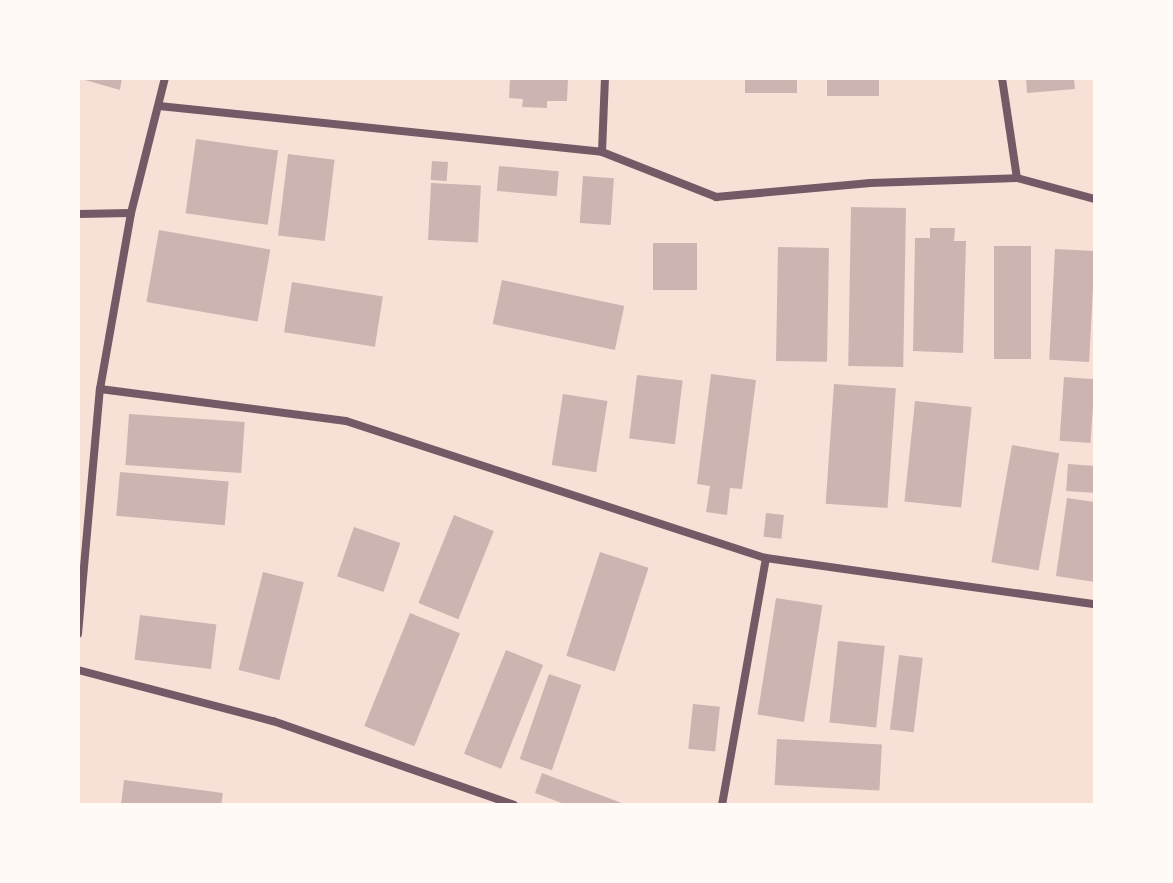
<!DOCTYPE html>
<style>
body{margin:0}
#map{position:relative;width:1173px;height:883px;overflow:hidden;background:#f7e1d7;font-family:Lora,serif}
div>[style]{position:absolute}
.building>*{inset:0;background:#ccb4b1;transform-origin:0 0}
.minor>*{height:8px;margin:-4px;padding:0 4px;transform-origin:4px;border-radius:4px;background:#755966}
span{translate:-50% -50%;white-space:nowrap;text-align:center;line-height:1.15;-webkit-text-stroke:6px #fffaf5;paint-order:stroke}
.frame{position:absolute;inset:0;border:80px solid #fffaf5;pointer-events:none}
</style>
<div id="map">
<div class="building">
<div style="clip-path:polygon(78px 78px,122px 78px,120px 90px)"></div>
<div style="clip-path:polygon(510px 78px,568px 78px,567px 101px,547px 101px,547px 108px,522px 107px,523px 99px,509px 98px)"></div>
<div style="left:745px;top:78px;width:52px;height:15px"></div>
<div style="left:827px;top:78px;width:52px;height:18px"></div>
<div style="clip-path:polygon(1026px 78px,1074px 78px,1075px 89px,1027px 93px)"></div>
<div style="left:196px;top:139px;width:83px;height:75px;rotate:8deg"></div>
<div style="left:288px;top:154px;width:47px;height:82px;rotate:7deg"></div>
<div style="left:432px;top:161px;width:16px;height:19px;rotate:4deg"></div>
<div style="left:499px;top:166px;width:60px;height:25px;rotate:5deg"></div>
<div style="left:583px;top:176px;width:31px;height:47px;rotate:4deg"></div>
<div style="left:431px;top:183px;width:50px;height:57px;rotate:3deg"></div>
<div style="left:851px;top:207px;width:55px;height:159px;rotate:1deg"></div>
<div style="clip-path:polygon(930px 228px,955px 228px,954px 241px,966px 241px,963px 353px,913px 351px,915px 238px,930px 238px)"></div>
<div style="left:159px;top:230px;width:113px;height:73px;rotate:10deg"></div>
<div style="left:653px;top:243px;width:44px;height:47px"></div>
<div style="left:994px;top:246px;width:37px;height:113px"></div>
<div style="left:778px;top:247px;width:51px;height:114px;rotate:1deg"></div>
<div style="left:1055px;top:249px;width:40px;height:111px;rotate:3deg"></div>
<div style="left:502px;top:280px;width:125px;height:45px;rotate:12deg"></div>
<div style="left:292px;top:282px;width:92px;height:51px;rotate:9deg"></div>
<div style="clip-path:polygon(711px 374px,756px 380px,742px 489px,730px 488px,727px 515px,706px 512px,710px 486px,697px 484px)"></div>
<div style="left:637px;top:375px;width:46px;height:64px;rotate:7deg"></div>
<div style="left:1064px;top:377px;width:31px;height:64px;rotate:4deg"></div>
<div style="left:834px;top:384px;width:62px;height:120px;rotate:4deg"></div>
<div style="left:563px;top:394px;width:45px;height:72px;rotate:9deg"></div>
<div style="left:915px;top:401px;width:57px;height:101px;rotate:6deg"></div>
<div style="left:129px;top:414px;width:116px;height:51px;rotate:4deg"></div>
<div style="left:1012px;top:445px;width:48px;height:119px;rotate:10deg"></div>
<div style="left:1068px;top:464px;width:27px;height:27px;rotate:4deg"></div>
<div style="left:120px;top:472px;width:109px;height:44px;rotate:5deg"></div>
<div style="clip-path:polygon(1067px 498px,1095px 502px,1095px 582px,1056px 576px)"></div>
<div style="left:766px;top:513px;width:18px;height:24px;rotate:6deg"></div>
<div style="left:454px;top:515px;width:43px;height:95px;rotate:22deg"></div>
<div style="left:354px;top:527px;width:49px;height:52px;rotate:19deg"></div>
<div style="left:600px;top:552px;width:51px;height:109px;rotate:18deg"></div>
<div style="left:263px;top:572px;width:42px;height:101px;rotate:14deg"></div>
<div style="left:776px;top:598px;width:47px;height:118px;rotate:9deg"></div>
<div style="left:410px;top:613px;width:54px;height:122px;rotate:22deg"></div>
<div style="left:140px;top:615px;width:77px;height:45px;rotate:7deg"></div>
<div style="left:838px;top:641px;width:47px;height:82px;rotate:6deg"></div>
<div style="left:506px;top:650px;width:40px;height:112px;rotate:22deg"></div>
<div style="left:899px;top:655px;width:24px;height:75px;rotate:7deg"></div>
<div style="left:549px;top:674px;width:34px;height:90px;rotate:19deg"></div>
<div style="left:693px;top:704px;width:27px;height:45px;rotate:6deg"></div>
<div style="left:777px;top:739px;width:105px;height:46px;rotate:3deg"></div>
<div style="clip-path:polygon(542px 773px,627px 805px,567px 805px,535px 793px)"></div>
<div style="clip-path:polygon(124px 780px,223px 793px,221px 805px,121px 805px)"></div>
</div>
<div class="minor">
<div style="left:1002px;top:78px;width:101px;rotate:81.5deg"></div>
<div style="left:159px;top:106px;width:445px;rotate:5.9deg"></div>
<div style="left:602px;top:152px;width:123px;rotate:21.5deg"></div>
<div style="left:716px;top:197px;width:155px;rotate:-5.2deg"></div>
<div style="left:870px;top:183px;width:147px;rotate:-1.9deg"></div>
<div style="left:1017px;top:178px;width:81px;rotate:15.1deg"></div>
<div style="left:602px;top:152px;width:74px;rotate:-87.7deg"></div>
<div style="left:78px;top:214px;width:53px;rotate:-1.1deg"></div>
<div style="left:100px;top:389px;width:248px;rotate:7.4deg"></div>
<div style="left:346px;top:421px;width:442px;rotate:18.1deg"></div>
<div style="left:766px;top:558px;width:332px;rotate:8deg"></div>
<div style="left:78px;top:634px;width:246px;rotate:-84.9deg"></div>
<div style="left:100px;top:389px;width:179px;rotate:-80deg"></div>
<div style="left:131px;top:213px;width:139px;rotate:-75.9deg"></div>
<div style="left:78px;top:670px;width:202px;rotate:14.7deg"></div>
<div style="left:273px;top:721px;width:255px;rotate:19.2deg"></div>
<div style="left:722px;top:805px;width:251px;rotate:-79.9deg"></div>
</div>
<div class="frame"></div>
</div>
